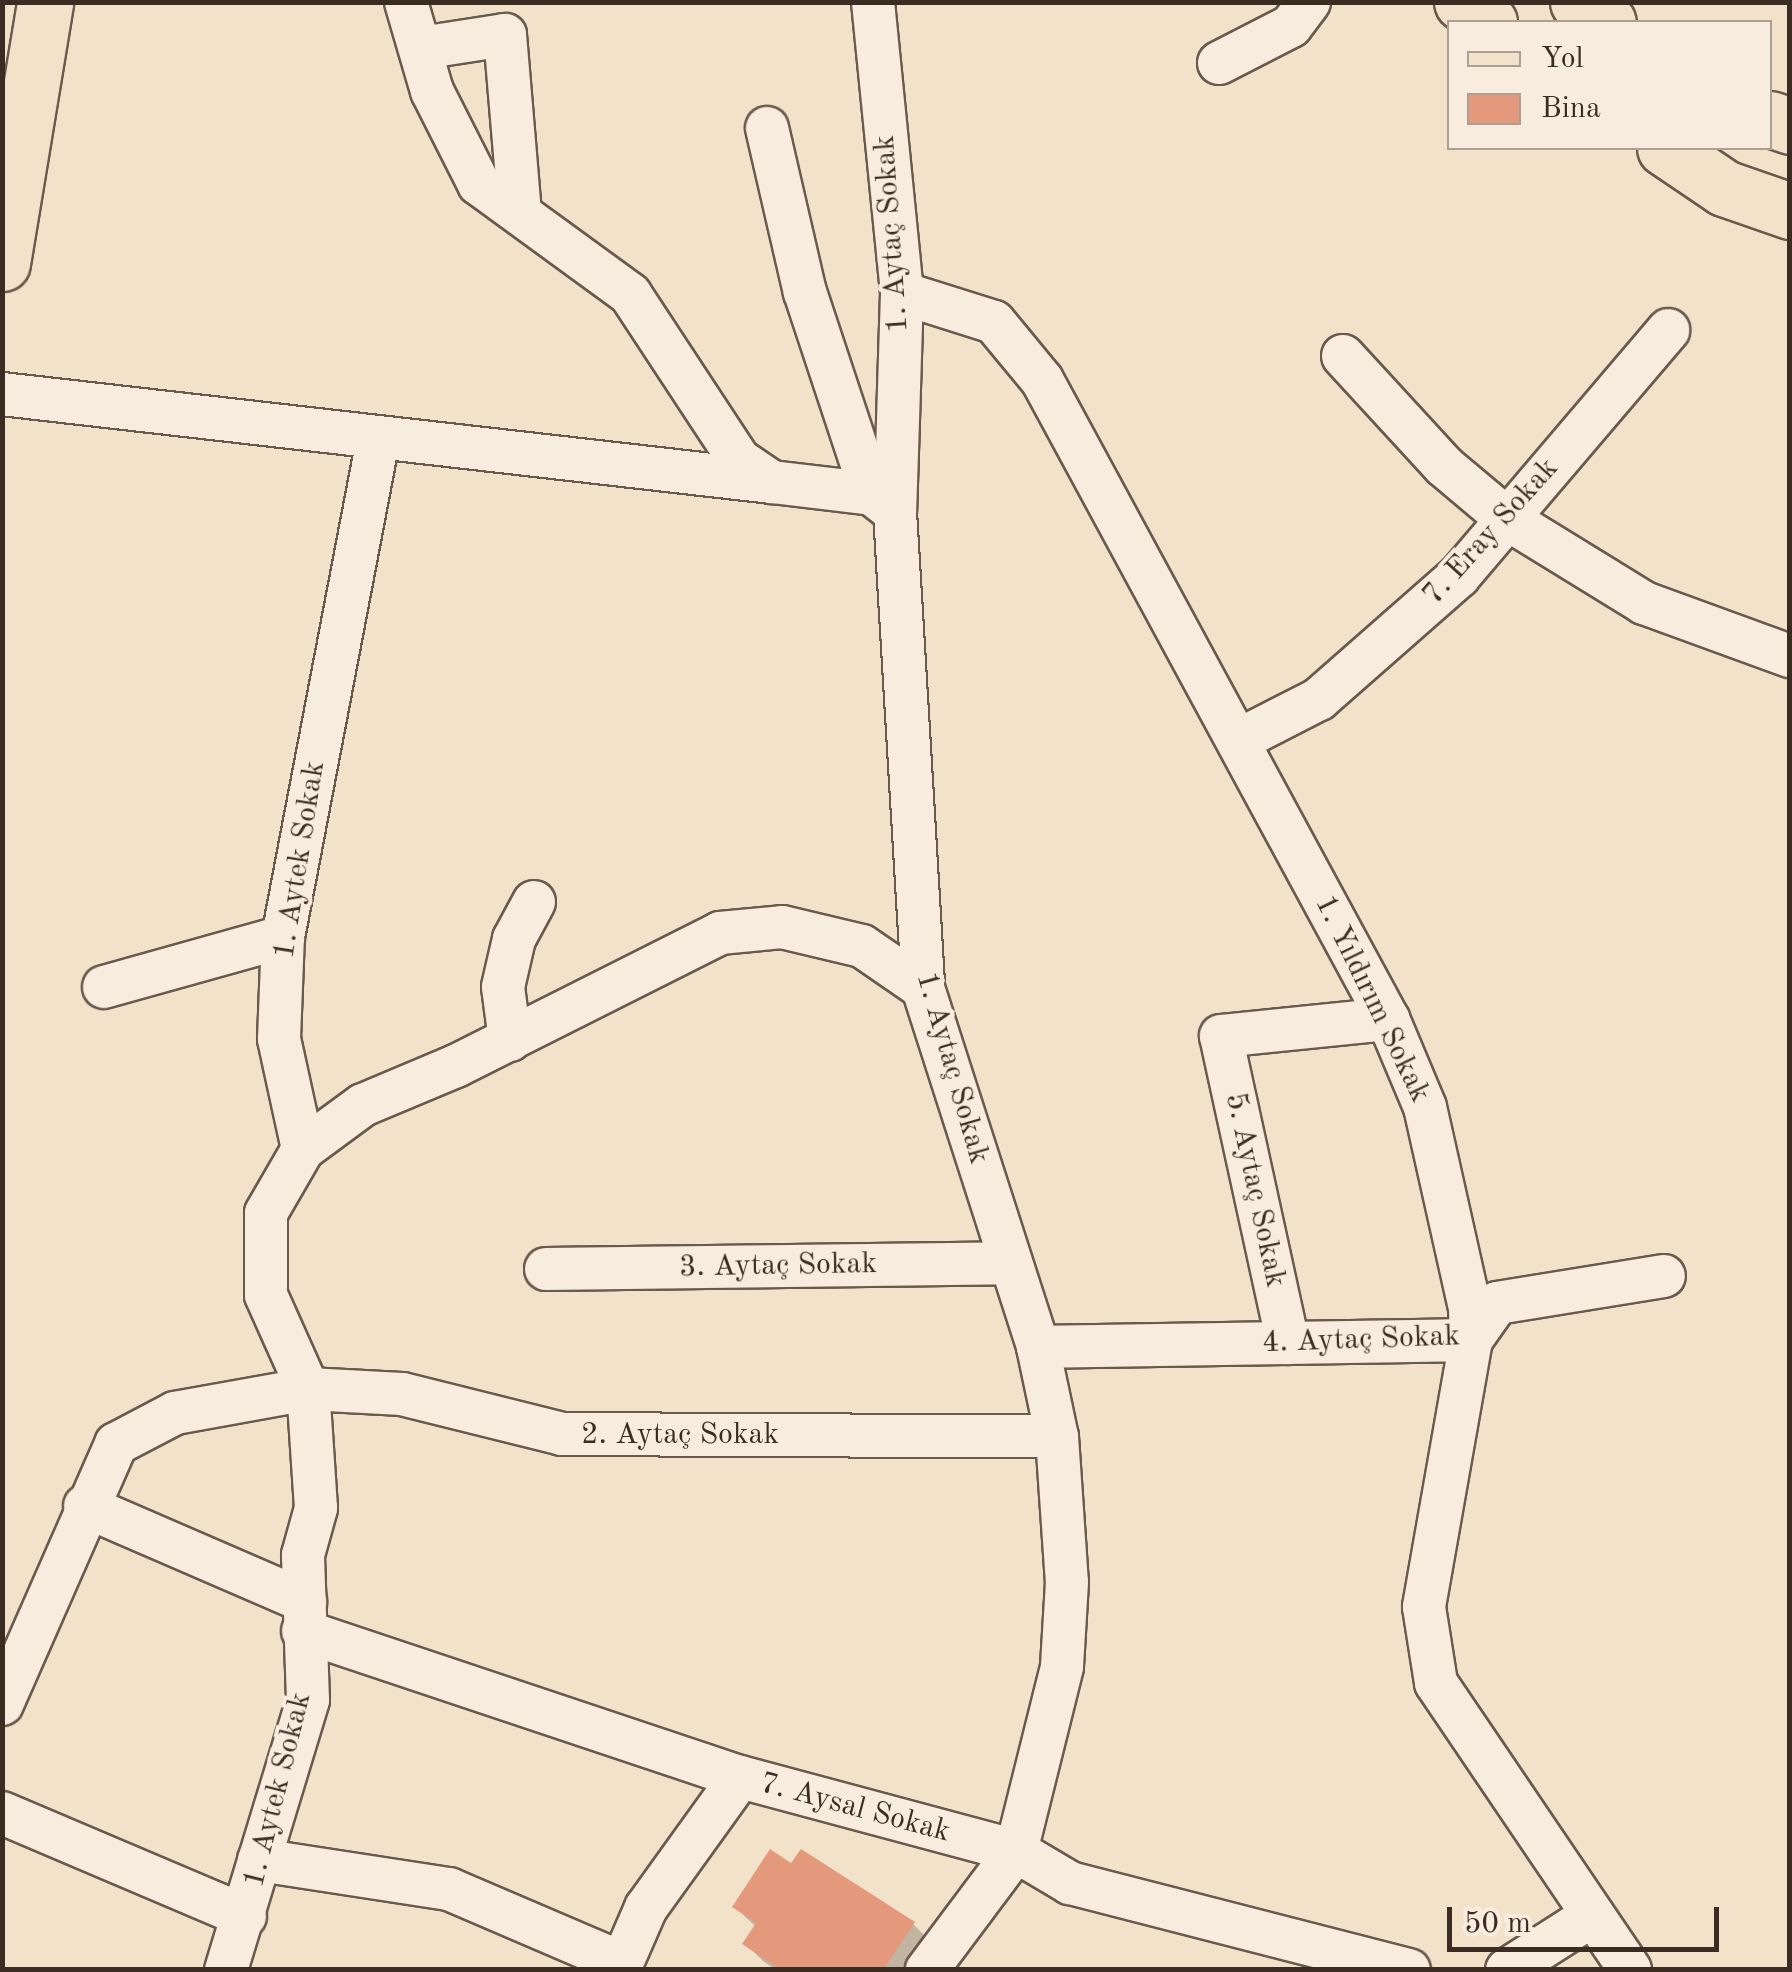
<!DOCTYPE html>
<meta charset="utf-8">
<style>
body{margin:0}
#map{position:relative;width:1792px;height:1972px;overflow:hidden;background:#f2e2ca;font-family:"Old Standard TT",serif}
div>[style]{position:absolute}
.shadow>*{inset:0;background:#0003}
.building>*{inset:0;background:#e4987c}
.roads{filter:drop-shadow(2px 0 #685a4d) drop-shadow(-2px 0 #685a4d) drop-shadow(0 2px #685a4d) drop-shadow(0 -2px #685a4d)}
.minor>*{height:42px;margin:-21px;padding:0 21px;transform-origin:21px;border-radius:21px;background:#f7ecdd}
.primary>*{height:55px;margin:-27.5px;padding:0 27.5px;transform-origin:27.5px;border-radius:27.5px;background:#f2e2ca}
span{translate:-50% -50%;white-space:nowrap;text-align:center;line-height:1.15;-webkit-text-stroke:8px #f7ecdd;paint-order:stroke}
.street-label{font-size:30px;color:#3a2c23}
.frame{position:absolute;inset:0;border:5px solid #3a2c23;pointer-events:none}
.legend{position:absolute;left:1447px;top:20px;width:325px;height:130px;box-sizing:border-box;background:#f7ecdd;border:2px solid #ab9f93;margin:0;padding:12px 18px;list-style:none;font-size:30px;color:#3a2c23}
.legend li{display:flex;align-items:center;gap:20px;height:50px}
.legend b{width:50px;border:2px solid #ab9f93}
.scale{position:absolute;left:1447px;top:1907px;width:272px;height:45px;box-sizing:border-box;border:5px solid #3a2c23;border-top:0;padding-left:12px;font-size:30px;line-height:35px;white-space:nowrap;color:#3a2c23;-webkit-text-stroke:8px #f7ecdd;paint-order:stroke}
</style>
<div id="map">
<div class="shadow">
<div style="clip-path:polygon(792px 1867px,913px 1924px,931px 1942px,913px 1970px,776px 1970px,763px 1961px,745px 1943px,756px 1927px,735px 1907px)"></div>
</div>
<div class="building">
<div style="clip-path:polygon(770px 1849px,791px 1863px,801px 1849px,915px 1922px,883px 1970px,781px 1970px,742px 1944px,756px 1923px,732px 1907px)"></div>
</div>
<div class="roads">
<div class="minor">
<div style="left:406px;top:2px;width:93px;rotate:73.7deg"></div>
<div style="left:432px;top:91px;width:104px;rotate:63.2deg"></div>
<div style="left:479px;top:184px;width:187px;rotate:36.1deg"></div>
<div style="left:630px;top:294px;width:199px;rotate:56.7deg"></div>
<div style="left:739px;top:460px;width:40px;rotate:34deg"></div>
<div style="left:772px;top:482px;width:101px;rotate:6.8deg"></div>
<div style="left:872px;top:494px;width:29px;rotate:38deg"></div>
<div style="left:873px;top:2px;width:292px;rotate:84.3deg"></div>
<div style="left:902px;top:293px;width:219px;rotate:91.8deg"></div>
<div style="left:895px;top:512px;width:477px;rotate:86.6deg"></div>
<div style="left:923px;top:988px;width:377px;rotate:72.2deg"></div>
<div style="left:1038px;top:1347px;width:92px;rotate:78.1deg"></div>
<div style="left:1057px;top:1437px;width:145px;rotate:86.1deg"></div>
<div style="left:1067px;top:1582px;width:85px;rotate:93.4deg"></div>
<div style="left:1062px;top:1667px;width:190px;rotate:104deg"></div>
<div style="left:1016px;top:1851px;width:149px;rotate:126.8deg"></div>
<div style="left:421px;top:48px;width:85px;rotate:-8.8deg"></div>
<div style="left:505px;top:35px;width:178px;rotate:85.2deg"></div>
<div style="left:1219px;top:63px;width:81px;rotate:-27.2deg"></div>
<div style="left:1291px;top:26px;width:30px;rotate:-53deg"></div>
<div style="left:767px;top:128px;width:168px;rotate:77deg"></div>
<div style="left:805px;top:292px;width:213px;rotate:71.7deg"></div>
<div style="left:902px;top:293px;width:96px;rotate:17.5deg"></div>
<div style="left:994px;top:322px;width:75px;rotate:50.4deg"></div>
<div style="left:1042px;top:380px;width:727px;rotate:61.57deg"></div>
<div style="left:1388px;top:1019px;width:95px;rotate:67.2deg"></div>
<div style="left:1425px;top:1107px;width:207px;rotate:77.4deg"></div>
<div style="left:1470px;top:1309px;width:31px;rotate:88deg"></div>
<div style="left:1471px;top:1340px;width:271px;rotate:100deg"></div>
<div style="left:1424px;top:1607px;width:77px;rotate:81deg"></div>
<div style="left:1436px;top:1683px;width:346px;rotate:55.9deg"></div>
<div style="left:1343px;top:356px;width:149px;rotate:47.4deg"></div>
<div style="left:1444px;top:466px;width:81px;rotate:40deg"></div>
<div style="left:1506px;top:518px;width:162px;rotate:31.6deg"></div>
<div style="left:1644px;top:603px;width:155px;rotate:20deg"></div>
<div style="left:2px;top:394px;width:775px;rotate:6.52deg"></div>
<div style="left:1241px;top:739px;width:88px;rotate:-27.1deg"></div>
<div style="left:1319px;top:699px;width:186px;rotate:-41.3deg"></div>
<div style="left:1459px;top:576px;width:323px;rotate:-49.6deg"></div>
<div style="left:104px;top:987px;width:186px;rotate:-15.6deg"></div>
<div style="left:510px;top:1040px;width:53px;rotate:-97.5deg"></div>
<div style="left:503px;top:987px;width:49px;rotate:-77.1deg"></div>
<div style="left:514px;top:939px;width:42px;rotate:-61.6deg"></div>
<div style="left:303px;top:1149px;width:74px;rotate:-36.3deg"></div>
<div style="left:363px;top:1105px;width:101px;rotate:-22.8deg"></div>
<div style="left:456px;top:1066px;width:296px;rotate:-26.7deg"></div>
<div style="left:720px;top:933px;width:62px;rotate:-5.5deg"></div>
<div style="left:782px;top:927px;width:82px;rotate:13.4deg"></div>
<div style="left:862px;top:946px;width:74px;rotate:34.5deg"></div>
<div style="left:546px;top:1269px;width:464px;rotate:-0.7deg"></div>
<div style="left:1288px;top:1343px;width:314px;rotate:-102.3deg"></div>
<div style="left:1221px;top:1036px;width:168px;rotate:-5.8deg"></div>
<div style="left:1038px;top:1347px;width:433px;rotate:-0.9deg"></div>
<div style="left:1471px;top:1340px;width:45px;rotate:-54.9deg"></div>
<div style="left:1497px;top:1303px;width:169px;rotate:-9.2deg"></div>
<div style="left:85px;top:1506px;width:240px;rotate:23.4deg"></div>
<div style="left:303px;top:1631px;width:461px;rotate:18.5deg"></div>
<div style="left:740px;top:1777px;width:286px;rotate:15deg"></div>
<div style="left:1016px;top:1851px;width:63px;rotate:30.7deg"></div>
<div style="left:1070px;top:1883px;width:350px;rotate:14.4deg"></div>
<div style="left:2px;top:1704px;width:284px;rotate:-66.3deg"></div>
<div style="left:116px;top:1444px;width:67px;rotate:-27.7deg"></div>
<div style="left:175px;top:1413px;width:135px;rotate:-10.2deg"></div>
<div style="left:308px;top:1389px;width:94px;rotate:3deg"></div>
<div style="left:402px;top:1394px;width:165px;rotate:14deg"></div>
<div style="left:562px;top:1434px;width:495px;rotate:0.3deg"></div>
<div style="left:2px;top:1813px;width:264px;rotate:23deg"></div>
<div style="left:259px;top:1860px;width:192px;rotate:8.7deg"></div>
<div style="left:449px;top:1889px;width:185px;rotate:23.2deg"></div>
<div style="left:226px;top:1970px;width:282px;rotate:-73.1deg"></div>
<div style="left:308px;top:1700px;width:145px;rotate:-92deg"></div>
<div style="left:303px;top:1555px;width:49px;rotate:-74.5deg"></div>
<div style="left:316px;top:1508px;width:119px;rotate:-93.8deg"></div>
<div style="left:308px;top:1389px;width:103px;rotate:-114.1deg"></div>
<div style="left:266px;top:1295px;width:82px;rotate:-90deg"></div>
<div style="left:266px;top:1213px;width:74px;rotate:-60deg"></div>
<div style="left:303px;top:1149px;width:113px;rotate:-102.3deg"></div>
<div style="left:279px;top:1039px;width:102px;rotate:-87.8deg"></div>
<div style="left:283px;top:937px;width:506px;rotate:-79.18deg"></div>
<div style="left:619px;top:1970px;width:68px;rotate:-66.5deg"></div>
<div style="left:646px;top:1908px;width:161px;rotate:-54.3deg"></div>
<div style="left:1507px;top:1970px;width:102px;rotate:-32.6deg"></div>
</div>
<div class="primary">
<div style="left:1462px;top:2px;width:34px;rotate:37deg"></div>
<div style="left:1578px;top:2px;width:36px;rotate:34deg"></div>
<div style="left:1770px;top:119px;width:21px;rotate:19deg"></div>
<div style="left:1665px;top:148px;width:71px;rotate:34.1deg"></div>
<div style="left:1724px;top:188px;width:70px;rotate:19.2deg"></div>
<div style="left:2px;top:263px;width:265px;rotate:-80.6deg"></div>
</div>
</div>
<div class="street-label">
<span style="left:892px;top:234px;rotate:-94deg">1. Aytaç Sokak</span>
<span style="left:1491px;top:532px;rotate:-48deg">7. Eray Sokak</span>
<span style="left:300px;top:860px;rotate:-81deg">1. Aytek Sokak</span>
<span style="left:1372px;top:999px;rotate:64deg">1. Yıldırım Sokak</span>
<span style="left:952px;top:1068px;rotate:74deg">1. Aytaç Sokak</span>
<span style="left:1255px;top:1190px;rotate:78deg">5. Aytaç Sokak</span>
<span style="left:778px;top:1266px;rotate:-1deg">3. Aytaç Sokak</span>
<span style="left:1361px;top:1340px;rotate:-2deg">4. Aytaç Sokak</span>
<span style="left:680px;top:1435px">2. Aytaç Sokak</span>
<span style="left:278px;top:1790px;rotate:-76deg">1. Aytek Sokak</span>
<span style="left:855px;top:1808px;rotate:15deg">7. Aysal Sokak</span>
</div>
<div class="frame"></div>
<ul class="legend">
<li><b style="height:12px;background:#f2e2ca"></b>Yol</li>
<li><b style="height:28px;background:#e4987c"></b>Bina</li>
</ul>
<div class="scale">50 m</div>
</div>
